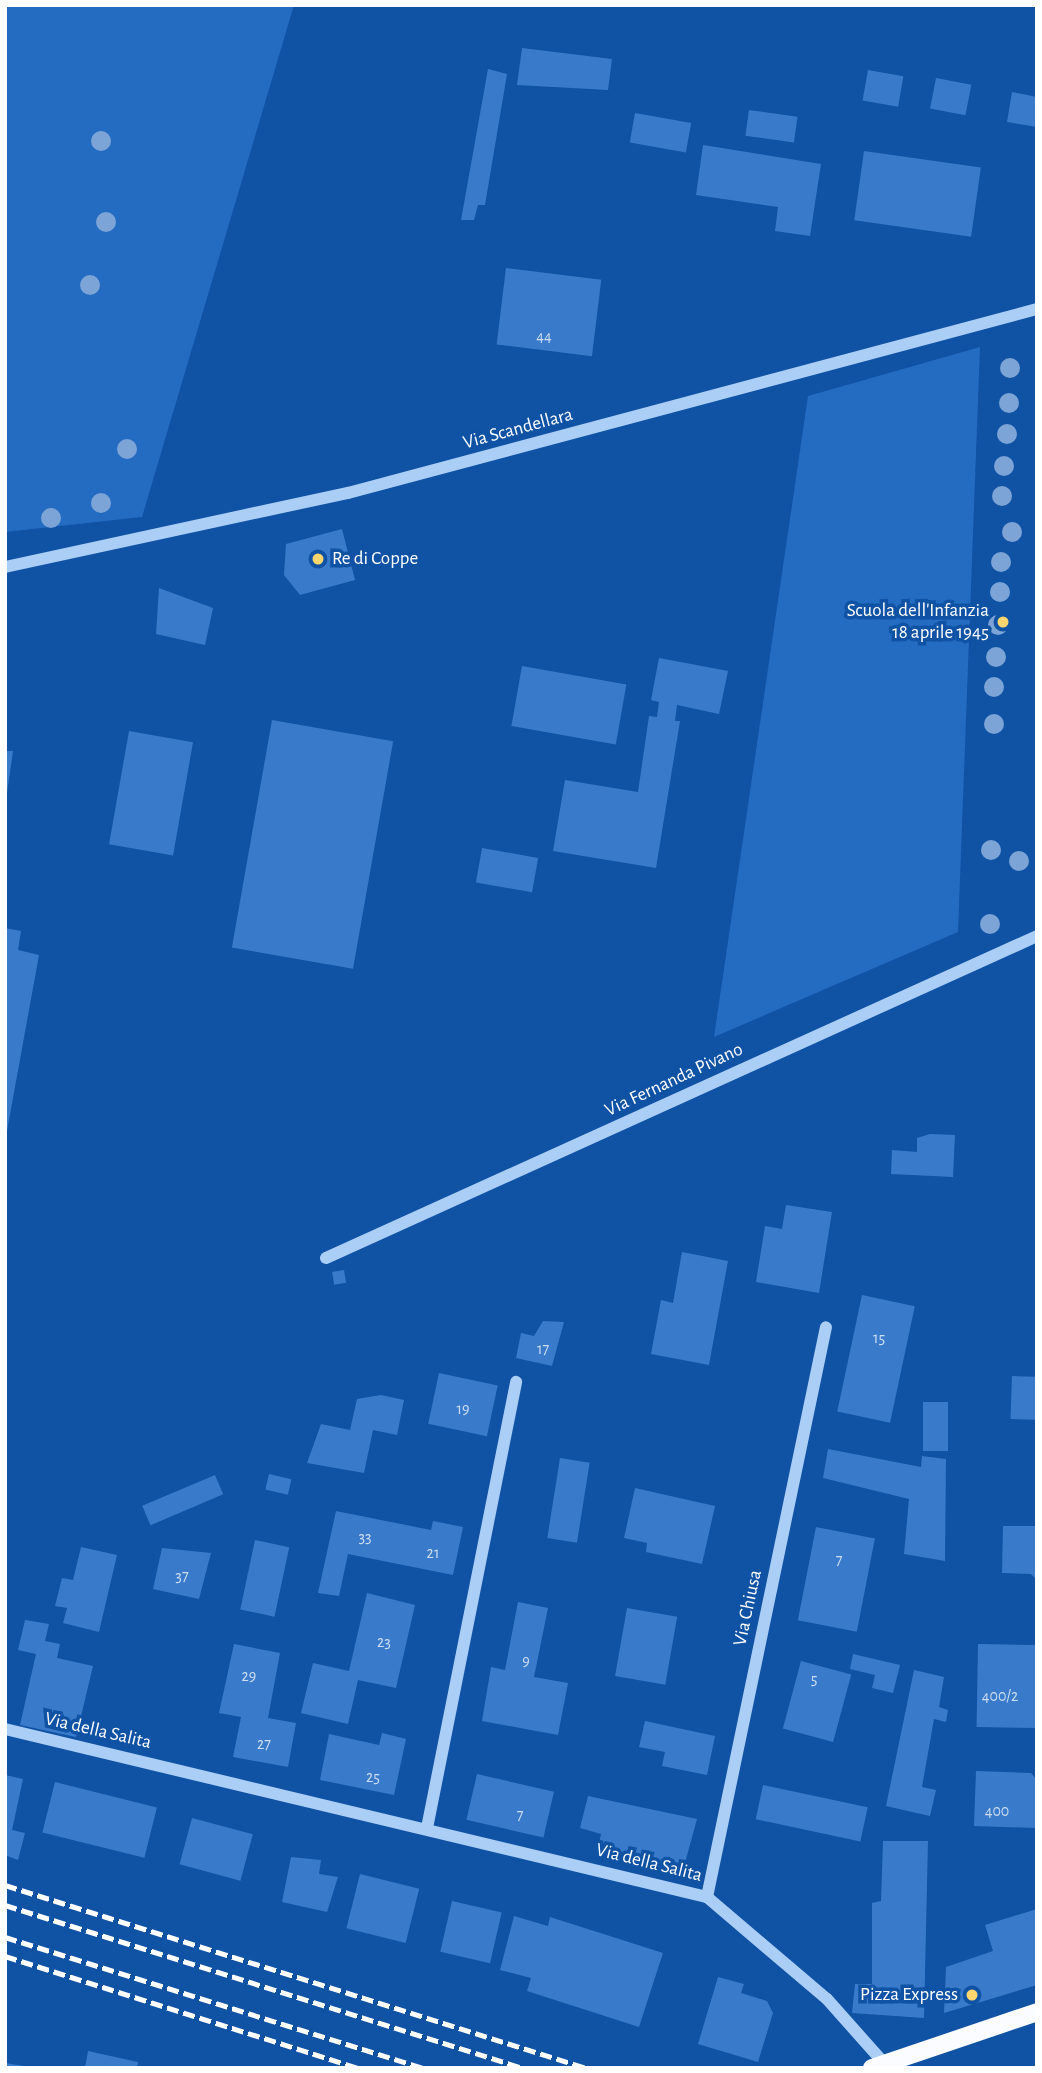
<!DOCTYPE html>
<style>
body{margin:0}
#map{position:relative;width:1042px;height:2073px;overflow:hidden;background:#1052a4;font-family:"Alegreya Sans",sans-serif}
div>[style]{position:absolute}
.green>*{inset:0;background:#236cc2}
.building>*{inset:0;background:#397bca;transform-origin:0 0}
.minor>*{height:12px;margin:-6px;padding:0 6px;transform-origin:6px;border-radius:6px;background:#abcef6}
.major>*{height:18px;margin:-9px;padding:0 9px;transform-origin:9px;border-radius:9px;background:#fafcff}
.rail>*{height:5px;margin-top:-2.5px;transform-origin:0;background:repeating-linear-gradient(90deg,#fff 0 12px,transparent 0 17px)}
.trees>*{width:20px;height:20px;margin:-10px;border-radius:50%;background:#7ca4d6}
.dots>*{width:19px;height:19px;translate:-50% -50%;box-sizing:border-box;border:4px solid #1052a4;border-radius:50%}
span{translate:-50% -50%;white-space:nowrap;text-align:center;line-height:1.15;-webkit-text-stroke:7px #1052a4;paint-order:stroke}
.number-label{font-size:16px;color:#cedef2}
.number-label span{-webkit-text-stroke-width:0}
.street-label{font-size:19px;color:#fff}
.poi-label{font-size:19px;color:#fff}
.left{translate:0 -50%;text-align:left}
.right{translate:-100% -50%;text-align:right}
.frame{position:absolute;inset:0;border:7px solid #fff;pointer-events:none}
</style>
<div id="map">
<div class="green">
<div style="clip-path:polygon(5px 5px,294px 5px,142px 517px,5px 532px)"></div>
<div style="clip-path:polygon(980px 347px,958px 932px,714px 1037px,808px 396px)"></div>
</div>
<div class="building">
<div style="clip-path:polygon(522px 48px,612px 59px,608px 90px,517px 85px)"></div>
<div style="clip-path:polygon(488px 69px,507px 74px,485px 205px,478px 205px,474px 220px,461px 220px)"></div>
<div style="left:868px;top:70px;width:36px;height:31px;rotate:10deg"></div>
<div style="left:936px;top:78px;width:36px;height:31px;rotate:11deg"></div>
<div style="clip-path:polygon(1012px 92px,1037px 97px,1037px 127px,1007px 122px)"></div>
<div style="left:749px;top:110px;width:49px;height:26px;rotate:8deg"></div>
<div style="left:635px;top:113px;width:57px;height:30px;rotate:10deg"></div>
<div style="clip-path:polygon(703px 145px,821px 164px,810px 236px,775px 231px,778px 207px,696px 195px)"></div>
<div style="left:864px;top:151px;width:118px;height:70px;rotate:8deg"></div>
<div style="left:506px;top:268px;width:96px;height:77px;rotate:7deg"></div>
<div style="clip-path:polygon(342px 529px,355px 580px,300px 595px,284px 575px,286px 544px)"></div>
<div style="clip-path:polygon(159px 588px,213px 608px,205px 645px,156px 634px)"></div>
<div style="clip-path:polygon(659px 658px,728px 671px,719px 714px,677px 705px,675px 721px,680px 721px,656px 868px,553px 851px,565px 780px,638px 792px,649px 716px,657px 717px,659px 702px,651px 700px)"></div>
<div style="left:522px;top:666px;width:106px;height:61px;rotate:10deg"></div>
<div style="left:272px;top:720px;width:123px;height:231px;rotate:10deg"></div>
<div style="left:129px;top:731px;width:65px;height:115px;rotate:10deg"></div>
<div style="clip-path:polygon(5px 751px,13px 751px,7px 793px,5px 793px)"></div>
<div style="left:482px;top:848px;width:57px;height:35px;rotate:10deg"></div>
<div style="clip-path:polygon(5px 928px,21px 931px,18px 950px,39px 955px,7px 1131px)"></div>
<div style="clip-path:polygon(930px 1134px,955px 1135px,953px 1177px,891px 1174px,892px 1150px,917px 1152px,917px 1138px)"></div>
<div style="clip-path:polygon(786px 1205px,832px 1212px,819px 1293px,756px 1282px,765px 1226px,782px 1229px)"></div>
<div style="clip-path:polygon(682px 1252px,728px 1261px,709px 1365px,651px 1354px,661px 1300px,673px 1303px)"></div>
<div style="left:344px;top:1270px;width:13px;height:12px;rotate:81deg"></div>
<div style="left:862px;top:1295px;width:54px;height:119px;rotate:12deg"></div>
<div style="clip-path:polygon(543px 1321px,564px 1322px,552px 1366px,516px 1358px,521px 1333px,534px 1336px)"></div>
<div style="left:439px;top:1373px;width:60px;height:52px;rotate:12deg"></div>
<div style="left:1012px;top:1376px;width:25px;height:43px;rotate:2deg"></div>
<div style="clip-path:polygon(381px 1395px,404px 1400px,397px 1435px,373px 1430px,364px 1473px,307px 1463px,321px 1424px,350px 1430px,357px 1399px)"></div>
<div style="left:923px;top:1402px;width:25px;height:49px"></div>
<div style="clip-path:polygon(828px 1449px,921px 1467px,922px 1456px,946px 1459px,945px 1561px,904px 1554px,909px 1499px,823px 1478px)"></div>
<div style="left:560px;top:1458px;width:30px;height:81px;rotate:9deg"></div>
<div style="left:269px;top:1474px;width:23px;height:16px;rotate:13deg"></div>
<div style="left:215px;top:1475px;width:21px;height:79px;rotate:67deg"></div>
<div style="clip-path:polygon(635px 1488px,715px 1506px,702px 1564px,646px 1552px,647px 1543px,624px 1538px)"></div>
<div style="clip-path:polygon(336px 1511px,431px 1530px,433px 1521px,463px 1527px,453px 1575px,348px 1554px,339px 1596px,318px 1593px)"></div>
<div style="clip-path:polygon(1003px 1526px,1037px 1526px,1037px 1580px,1031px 1574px,1002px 1573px)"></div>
<div style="left:816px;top:1527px;width:60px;height:95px;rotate:11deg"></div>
<div style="left:255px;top:1540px;width:35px;height:71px;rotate:12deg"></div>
<div style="clip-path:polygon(81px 1547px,117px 1555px,99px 1632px,63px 1623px,67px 1608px,55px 1606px,62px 1578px,73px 1580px)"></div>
<div style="clip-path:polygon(162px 1548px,211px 1553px,199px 1599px,153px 1589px)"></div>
<div style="clip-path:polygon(367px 1593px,415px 1605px,396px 1688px,358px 1680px,348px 1724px,301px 1713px,313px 1663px,349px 1671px)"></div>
<div style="clip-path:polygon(518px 1602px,548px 1608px,534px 1677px,568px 1683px,558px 1735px,482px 1721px,491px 1667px,505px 1670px)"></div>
<div style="left:627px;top:1608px;width:51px;height:69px;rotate:10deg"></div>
<div style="clip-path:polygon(25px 1620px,49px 1624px,45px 1641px,60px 1644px,57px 1658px,93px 1666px,76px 1737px,20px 1725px,36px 1654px,18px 1650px)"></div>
<div style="clip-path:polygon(234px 1644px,280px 1653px,268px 1718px,296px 1723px,288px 1767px,233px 1757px,241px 1717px,219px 1713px)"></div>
<div style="left:978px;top:1644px;width:59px;height:83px;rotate:1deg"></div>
<div style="clip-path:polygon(853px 1654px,900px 1665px,893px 1693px,872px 1688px,875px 1675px,850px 1669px)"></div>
<div style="left:801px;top:1661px;width:52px;height:70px;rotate:15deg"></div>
<div style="clip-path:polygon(914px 1670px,944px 1677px,939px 1707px,948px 1710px,946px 1722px,934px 1719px,922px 1787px,936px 1790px,930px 1816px,886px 1806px)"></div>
<div style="clip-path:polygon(645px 1721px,715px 1736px,707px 1775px,662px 1766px,665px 1752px,639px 1747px)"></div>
<div style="clip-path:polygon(382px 1733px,406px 1739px,394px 1795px,320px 1780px,329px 1734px,379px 1745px)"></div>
<div style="clip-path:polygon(976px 1771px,1031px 1773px,1037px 1780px,1037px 1828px,974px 1826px)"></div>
<div style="left:477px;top:1774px;width:79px;height:47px;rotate:13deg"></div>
<div style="clip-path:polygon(5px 1775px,23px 1779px,12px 1830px,25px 1833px,18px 1860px,5px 1855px)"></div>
<div style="left:55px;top:1782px;width:105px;height:52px;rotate:14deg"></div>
<div style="left:763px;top:1785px;width:107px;height:35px;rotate:12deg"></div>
<div style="clip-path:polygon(588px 1796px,697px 1819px,683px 1870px,598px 1848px,601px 1834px,580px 1828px)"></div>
<div style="left:192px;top:1818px;width:63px;height:48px;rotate:15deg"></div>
<div style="clip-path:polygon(883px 1841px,928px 1841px,924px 2018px,852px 2013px,855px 1984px,872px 1984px,872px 1903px,881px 1901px)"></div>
<div style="clip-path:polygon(291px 1857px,321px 1860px,319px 1874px,338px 1877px,327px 1912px,282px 1902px)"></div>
<div style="left:360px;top:1874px;width:61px;height:56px;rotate:14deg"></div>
<div style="left:452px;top:1901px;width:51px;height:52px;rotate:13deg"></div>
<div style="clip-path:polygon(1037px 1909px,1037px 1985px,944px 2013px,946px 1967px,993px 1951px,985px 1925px)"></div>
<div style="clip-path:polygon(514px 1916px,548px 1926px,550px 1917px,663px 1953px,639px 2027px,527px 1991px,531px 1978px,500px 1970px)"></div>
<div style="clip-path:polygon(718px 1977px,744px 1984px,741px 1993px,767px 2001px,773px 2013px,758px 2062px,698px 2044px)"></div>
<div style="clip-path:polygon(88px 2051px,138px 2062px,137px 2068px,85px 2068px)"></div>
<div style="clip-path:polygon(5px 2063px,24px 2066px,24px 2068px,5px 2068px)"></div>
</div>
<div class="minor">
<div style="left:5px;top:567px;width:351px;rotate:-12.2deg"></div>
<div style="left:348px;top:493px;width:713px;rotate:-14.95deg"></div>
<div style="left:326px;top:1258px;width:781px;rotate:-24.36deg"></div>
<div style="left:5px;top:1729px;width:722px;rotate:13.46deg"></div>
<div style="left:707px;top:1897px;width:157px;rotate:40.4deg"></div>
<div style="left:827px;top:1999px;width:84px;rotate:48.4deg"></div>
<div style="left:427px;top:1828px;width:455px;rotate:-78.7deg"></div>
<div style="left:707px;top:1897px;width:582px;rotate:-78.21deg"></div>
</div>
<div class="major">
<div style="left:872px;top:2068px;width:174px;rotate:-18.7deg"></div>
</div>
<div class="rail">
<div style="left:5px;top:1885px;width:609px;rotate:17.48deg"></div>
<div style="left:5px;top:1905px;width:543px;rotate:17.47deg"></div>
<div style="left:5px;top:1937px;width:437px;rotate:17.4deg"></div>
<div style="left:5px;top:1956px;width:370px;rotate:17.6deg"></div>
</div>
<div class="trees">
<div style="left:101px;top:141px"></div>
<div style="left:106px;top:222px"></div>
<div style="left:90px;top:285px"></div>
<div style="left:1010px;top:368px"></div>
<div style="left:1009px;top:403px"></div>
<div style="left:1007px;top:434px"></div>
<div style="left:127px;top:449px"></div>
<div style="left:1004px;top:466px"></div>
<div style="left:1002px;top:496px"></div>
<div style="left:101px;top:503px"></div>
<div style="left:51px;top:518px"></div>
<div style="left:1012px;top:532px"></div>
<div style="left:1001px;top:562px"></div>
<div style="left:1000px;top:592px"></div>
<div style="left:998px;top:625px"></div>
<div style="left:996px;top:657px"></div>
<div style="left:994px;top:687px"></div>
<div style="left:994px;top:724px"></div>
<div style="left:991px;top:850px"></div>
<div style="left:1019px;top:861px"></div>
<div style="left:990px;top:924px"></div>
</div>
<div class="dots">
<div style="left:318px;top:559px;background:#ffd570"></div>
<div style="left:1003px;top:622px;background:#ffd570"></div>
<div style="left:972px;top:1995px;background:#ffd570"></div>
</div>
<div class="number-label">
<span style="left:544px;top:336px">44</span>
<span style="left:879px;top:1338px">15</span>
<span style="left:543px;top:1349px">17</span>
<span style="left:463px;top:1409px">19</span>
<span style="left:365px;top:1537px">33</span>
<span style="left:433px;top:1553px">21</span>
<span style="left:839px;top:1560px">7</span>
<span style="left:182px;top:1576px">37</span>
<span style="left:384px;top:1642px">23</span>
<span style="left:526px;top:1661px">9</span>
<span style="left:249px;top:1676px">29</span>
<span style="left:814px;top:1679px">5</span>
<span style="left:1000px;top:1696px">400/2</span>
<span style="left:264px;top:1744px">27</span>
<span style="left:373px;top:1777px">25</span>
<span style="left:997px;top:1811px">400</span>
<span style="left:520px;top:1815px">7</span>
</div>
<div class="street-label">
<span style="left:518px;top:429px;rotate:-15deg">Via Scandellara</span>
<span style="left:674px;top:1080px;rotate:-25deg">Via Fernanda Pivano</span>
<span style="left:748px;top:1608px;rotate:-78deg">Via Chiusa</span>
<span style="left:98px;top:1731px;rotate:13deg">Via della Salita</span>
<span style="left:649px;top:1863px;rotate:14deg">Via della Salita</span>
</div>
<div class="poi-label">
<span class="left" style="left:332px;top:559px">Re di Coppe</span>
<span class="right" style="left:989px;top:622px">Scuola dell'Infanzia<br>18 aprile 1945</span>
<span class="right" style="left:958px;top:1995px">Pizza Express</span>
</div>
<div class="frame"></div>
</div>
